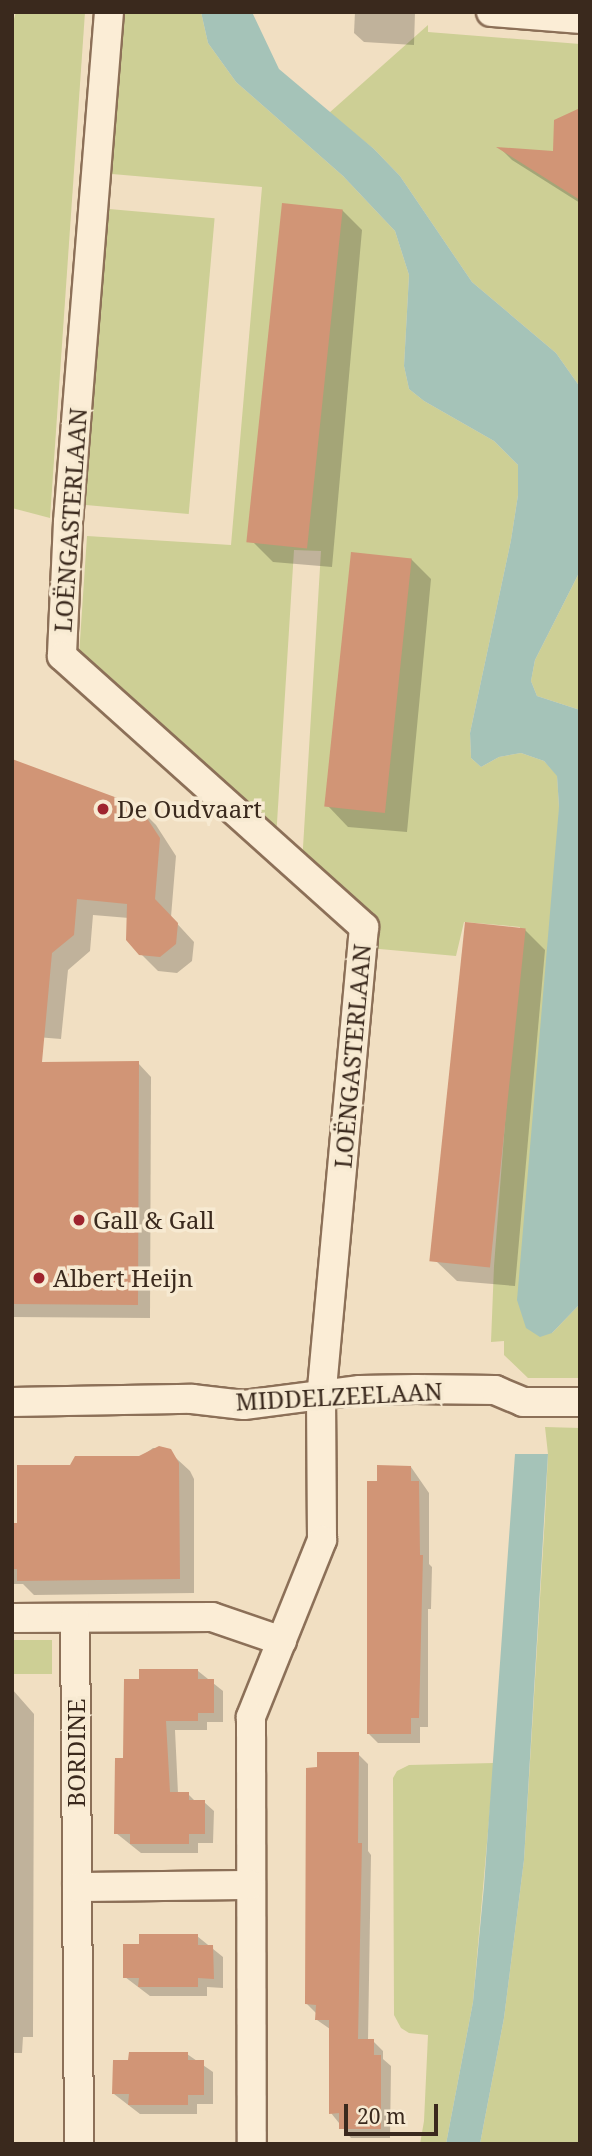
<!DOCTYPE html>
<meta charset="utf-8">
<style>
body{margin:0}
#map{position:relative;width:592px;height:2156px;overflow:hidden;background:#f1dfc2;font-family:"Noto Serif",serif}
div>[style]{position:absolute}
.green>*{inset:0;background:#cdcf95;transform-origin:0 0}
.water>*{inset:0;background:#a5c3b8}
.shadow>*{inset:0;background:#0003}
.building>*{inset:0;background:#d19576;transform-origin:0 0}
.roads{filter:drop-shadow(2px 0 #8c7058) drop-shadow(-2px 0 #8c7058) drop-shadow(0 2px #8c7058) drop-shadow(0 -2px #8c7058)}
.street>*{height:28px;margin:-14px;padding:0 14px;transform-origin:14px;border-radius:14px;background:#fbedd6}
.dots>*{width:19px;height:19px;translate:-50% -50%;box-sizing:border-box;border:4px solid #f7ead2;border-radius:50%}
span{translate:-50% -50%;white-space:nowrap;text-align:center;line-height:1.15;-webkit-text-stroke:7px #f7ead2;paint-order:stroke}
.street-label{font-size:24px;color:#3a291d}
.poi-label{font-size:24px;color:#3a291d}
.left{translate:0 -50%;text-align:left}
.frame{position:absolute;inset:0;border:14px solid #3a291d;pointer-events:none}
.scale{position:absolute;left:344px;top:2104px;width:94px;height:32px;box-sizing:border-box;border:4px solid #3a291d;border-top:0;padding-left:9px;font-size:21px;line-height:24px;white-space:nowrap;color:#3a291d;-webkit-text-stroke:5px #f7ead2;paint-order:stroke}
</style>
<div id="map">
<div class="green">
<div style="clip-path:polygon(16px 12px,85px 12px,50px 518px,12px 508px,12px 26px)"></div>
<div style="clip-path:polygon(122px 12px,201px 12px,208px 43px,236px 82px,343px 176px,395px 231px,409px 275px,404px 366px,409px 389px,424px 401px,494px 441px,518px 465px,518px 495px,511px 540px,470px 733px,471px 758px,481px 767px,499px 757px,521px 753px,544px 761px,557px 775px,559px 807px,552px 1333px,580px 1304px,580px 1378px,528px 1378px,504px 1355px,504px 1341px,491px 1342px,494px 1266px,520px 927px,464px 922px,456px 956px,369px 948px,302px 864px,321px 551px,294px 550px,276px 839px,79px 655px,87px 536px,231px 545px,262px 187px,112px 174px)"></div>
<div style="clip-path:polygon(428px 25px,428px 32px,580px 44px,580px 387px,556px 353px,472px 282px,400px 176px,374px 149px,329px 113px)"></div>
<div style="left:109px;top:209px;width:106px;height:297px;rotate:5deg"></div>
<div style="clip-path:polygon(580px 571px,580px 710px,537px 696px,531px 681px,535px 660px)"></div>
<div style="clip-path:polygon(545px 1427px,580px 1428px,580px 2144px,480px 2144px,504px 2018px,524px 1860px,545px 1516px,548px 1454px)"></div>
<div style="left:12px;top:1640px;width:40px;height:34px"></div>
<div style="clip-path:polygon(494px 1763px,473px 2002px,446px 2144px,420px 2144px,424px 2121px,428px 2035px,409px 2033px,401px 2028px,394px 2015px,393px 1778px,397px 1771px,409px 1765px)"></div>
</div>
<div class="water">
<div style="clip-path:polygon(201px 12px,252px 12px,279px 69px,374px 149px,400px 176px,472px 282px,556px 353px,580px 387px,580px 571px,535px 660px,531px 681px,537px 696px,580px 710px,580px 1304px,552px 1333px,540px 1337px,526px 1328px,517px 1300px,559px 807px,557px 776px,544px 761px,521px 753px,499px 757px,481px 767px,471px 758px,470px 733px,511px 540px,518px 495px,518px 465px,494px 441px,424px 401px,409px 389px,404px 366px,409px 275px,395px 231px,343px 176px,236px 82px,208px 43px)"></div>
<div style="clip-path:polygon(515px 1454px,548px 1454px,524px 1860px,504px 2018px,480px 2144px,446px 2144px,473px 2002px,484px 1886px)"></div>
</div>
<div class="shadow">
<div style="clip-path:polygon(355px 12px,415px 12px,414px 45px,364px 42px,354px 33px)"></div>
<div style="clip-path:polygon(580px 110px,580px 203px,512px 160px,501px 149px,555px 153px)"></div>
<div style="clip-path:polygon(342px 210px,362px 230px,332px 567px,273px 562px,253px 542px)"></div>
<div style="clip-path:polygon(411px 559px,431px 579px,407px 832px,348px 827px,328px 806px)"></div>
<div style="clip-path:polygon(12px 761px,138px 807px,156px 825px,176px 856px,171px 917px,194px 942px,192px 961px,177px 973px,158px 971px,141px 954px,129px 918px,93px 915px,90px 951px,68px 970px,61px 1039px,12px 1035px)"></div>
<div style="clip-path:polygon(525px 930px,545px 950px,515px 1286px,457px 1281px,436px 1261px)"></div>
<div style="clip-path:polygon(138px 1063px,151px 1077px,150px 1318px,12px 1317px,12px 1064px)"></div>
<div style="clip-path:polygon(153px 1448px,165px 1448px,190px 1471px,194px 1479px,194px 1593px,34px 1595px,23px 1584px,12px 1584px,12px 1525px,19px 1525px,71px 1467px,139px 1458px)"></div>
<div style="clip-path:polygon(411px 1467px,429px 1493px,429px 1564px,432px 1567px,431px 1609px,428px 1609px,428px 1727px,420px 1727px,420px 1743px,378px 1743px,368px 1733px,379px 1483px)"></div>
<div style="clip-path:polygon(198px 1671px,223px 1691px,223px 1722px,207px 1722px,207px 1730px,175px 1730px,178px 1793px,188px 1794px,196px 1802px,204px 1802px,214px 1811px,213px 1843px,198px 1843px,198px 1853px,141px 1853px,116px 1833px,125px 1760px,141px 1681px)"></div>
<div style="clip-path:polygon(12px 1689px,34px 1714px,33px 2037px,23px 2037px,22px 2053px,12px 2053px)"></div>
<div style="clip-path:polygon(358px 1754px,368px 1764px,368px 1851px,371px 1855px,368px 2041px,373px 2041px,383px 2051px,383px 2059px,391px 2066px,390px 2138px,351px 2138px,331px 2113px,330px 2029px,317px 2020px,317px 2014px,307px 2004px,319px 1769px)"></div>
<div style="clip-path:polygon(197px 1936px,223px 1957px,223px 1988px,207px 1987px,207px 1996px,150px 1996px,125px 1977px)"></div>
<div style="clip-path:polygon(187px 2054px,213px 2072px,213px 2104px,197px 2104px,197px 2114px,140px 2114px,114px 2094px)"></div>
</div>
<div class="building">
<div style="clip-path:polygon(580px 108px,580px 200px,496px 147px,553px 151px,554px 120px)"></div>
<div style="left:282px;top:203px;width:61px;height:341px;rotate:6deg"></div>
<div style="left:351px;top:552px;width:61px;height:256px;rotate:6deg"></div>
<div style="clip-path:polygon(12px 759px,139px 806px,160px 838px,155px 899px,178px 923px,176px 944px,160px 957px,139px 955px,126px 940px,127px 904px,77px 899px,74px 935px,52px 953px,42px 1062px,139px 1061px,138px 1305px,12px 1304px)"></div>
<div style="left:465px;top:922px;width:61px;height:341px;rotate:6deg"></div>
<div style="clip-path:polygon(159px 1446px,171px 1449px,179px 1463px,180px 1579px,17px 1581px,17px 1569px,12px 1569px,12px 1523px,17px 1523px,17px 1465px,70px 1465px,75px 1456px,139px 1456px)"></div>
<div style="clip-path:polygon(377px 1465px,411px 1466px,411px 1481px,419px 1481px,420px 1555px,423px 1555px,419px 1718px,411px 1718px,411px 1734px,367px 1734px,367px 1481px,377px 1481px)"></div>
<div style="clip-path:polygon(139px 1669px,198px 1669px,198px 1679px,214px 1679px,214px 1713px,198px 1713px,198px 1721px,166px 1721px,170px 1792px,189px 1792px,189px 1800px,205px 1800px,205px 1834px,189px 1834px,189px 1844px,130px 1844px,130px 1834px,114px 1834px,115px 1758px,123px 1758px,124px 1679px,139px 1679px)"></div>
<div style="clip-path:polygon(317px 1752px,359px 1752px,358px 1843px,362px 1843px,358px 2039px,374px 2039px,374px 2055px,381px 2055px,381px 2129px,339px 2129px,339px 2113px,329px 2114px,329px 2020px,315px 2020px,316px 2005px,305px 2004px,306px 1768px,317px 1767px)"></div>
<div style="clip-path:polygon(139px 1934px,198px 1934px,198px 1945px,213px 1945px,214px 1979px,198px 1978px,198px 1987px,138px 1987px,139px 1978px,123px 1978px,123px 1944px,139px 1944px)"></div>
<div style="clip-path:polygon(129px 2052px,188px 2052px,188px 2060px,204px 2060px,204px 2095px,188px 2095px,188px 2105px,128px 2105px,129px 2094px,112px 2094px,113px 2060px,128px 2060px)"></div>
</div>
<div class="roads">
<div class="street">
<div style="left:109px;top:12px;width:512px;rotate:94.6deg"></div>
<div style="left:68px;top:522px;width:134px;rotate:92.6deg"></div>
<div style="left:62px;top:656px;width:406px;rotate:41.9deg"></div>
<div style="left:364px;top:927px;width:471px;rotate:95.2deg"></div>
<div style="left:321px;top:1396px;width:144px;rotate:89.6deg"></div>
<div style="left:322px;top:1540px;width:191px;rotate:111.9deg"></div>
<div style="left:251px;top:1717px;width:427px;rotate:89.9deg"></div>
<div style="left:491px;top:12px;width:89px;rotate:4.5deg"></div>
<div style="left:12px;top:1402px;width:180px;rotate:-1deg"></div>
<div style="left:192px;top:1399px;width:52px;rotate:6.6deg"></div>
<div style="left:244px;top:1405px;width:117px;rotate:-7.4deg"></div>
<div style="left:360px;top:1390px;width:56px;rotate:-1deg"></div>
<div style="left:416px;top:1389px;width:79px;rotate:0.7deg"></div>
<div style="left:495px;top:1390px;width:30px;rotate:23deg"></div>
<div style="left:523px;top:1402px;width:57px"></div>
<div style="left:12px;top:1618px;width:200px;rotate:-0.3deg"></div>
<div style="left:212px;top:1617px;width:74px;rotate:18.9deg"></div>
<div style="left:75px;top:1619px;width:525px;rotate:89.56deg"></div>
<div style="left:77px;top:1887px;width:173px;rotate:-0.7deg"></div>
</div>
</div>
<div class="dots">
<div style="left:103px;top:809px;background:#9e242e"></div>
<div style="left:79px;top:1220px;background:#9e242e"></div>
<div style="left:39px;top:1278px;background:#9e242e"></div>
</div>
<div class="street-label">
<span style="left:70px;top:520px;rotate:-86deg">LOËNGASTERLAAN</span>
<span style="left:352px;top:1056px;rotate:-85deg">LOËNGASTERLAAN</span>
<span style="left:339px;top:1396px;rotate:-3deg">MIDDELZEELAAN</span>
<span style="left:76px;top:1753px;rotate:-90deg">BORDINE</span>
</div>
<div class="poi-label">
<span class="left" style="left:117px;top:809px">De Oudvaart</span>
<span class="left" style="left:93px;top:1220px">Gall &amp; Gall</span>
<span class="left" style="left:53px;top:1278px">Albert Heijn</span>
</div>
<div class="frame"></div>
<div class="scale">20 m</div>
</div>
